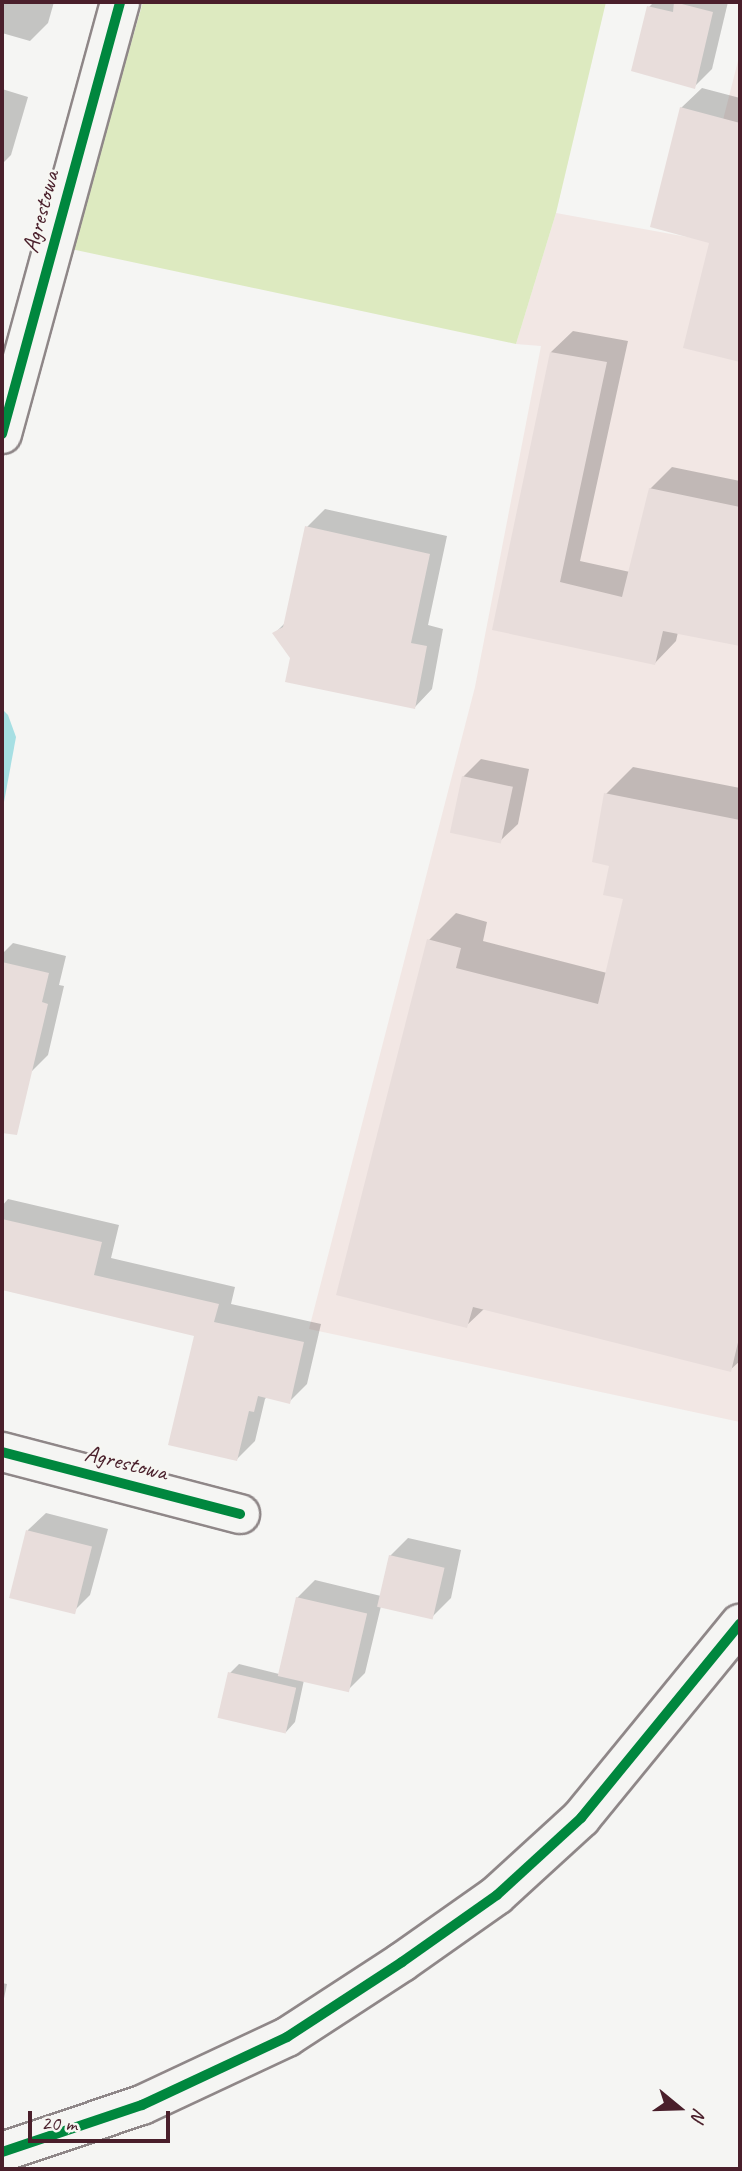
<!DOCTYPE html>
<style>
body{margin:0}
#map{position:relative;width:742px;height:2171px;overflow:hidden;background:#f5f5f3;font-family:Caveat,sans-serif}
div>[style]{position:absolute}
.built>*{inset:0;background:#f2e7e4}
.green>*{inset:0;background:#ddeac0}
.water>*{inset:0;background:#a6dfe3}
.shadow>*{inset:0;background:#0003}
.building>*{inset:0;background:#e8dddb;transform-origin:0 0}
.roads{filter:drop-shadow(2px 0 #8f8788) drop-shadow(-2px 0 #8f8788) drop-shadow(0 2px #8f8788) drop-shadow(0 -2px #8f8788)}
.minor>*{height:38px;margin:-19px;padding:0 19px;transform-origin:19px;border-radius:19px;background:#f5f5f3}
.cycleway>*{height:10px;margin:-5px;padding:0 5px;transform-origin:5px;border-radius:5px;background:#00873e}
span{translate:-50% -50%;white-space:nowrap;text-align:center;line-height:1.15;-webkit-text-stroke:5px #f6f6f2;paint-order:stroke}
.street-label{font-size:24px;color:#4a1f2b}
.frame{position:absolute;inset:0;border:4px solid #4a1f2b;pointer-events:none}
.north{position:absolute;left:644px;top:2073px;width:70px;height:70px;-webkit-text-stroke:5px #f6f6f2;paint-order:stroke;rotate:109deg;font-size:19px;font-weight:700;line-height:28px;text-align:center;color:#4a1f2b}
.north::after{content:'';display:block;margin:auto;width:24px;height:32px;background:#4a1f2b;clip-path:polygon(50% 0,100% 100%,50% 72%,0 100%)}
.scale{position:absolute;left:28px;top:2111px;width:142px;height:32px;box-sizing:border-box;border:4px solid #4a1f2b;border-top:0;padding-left:9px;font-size:21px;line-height:24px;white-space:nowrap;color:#4a1f2b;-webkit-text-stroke:5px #f6f6f2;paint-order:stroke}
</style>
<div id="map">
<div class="built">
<div style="clip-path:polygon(740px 53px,740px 1422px,309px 1329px,475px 687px,541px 346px,516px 344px,556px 213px,693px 238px)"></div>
</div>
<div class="green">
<div style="clip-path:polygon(143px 2px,606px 2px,556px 213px,516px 344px,71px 249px)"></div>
</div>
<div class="water">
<div style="clip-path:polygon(2px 709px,8px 715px,16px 737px,2px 813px)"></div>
</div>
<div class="shadow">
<div style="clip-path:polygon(2px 2px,54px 2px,48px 23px,30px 41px,2px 33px)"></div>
<div style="clip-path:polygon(654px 2px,728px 2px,712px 69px,694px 87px,649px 7px)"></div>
<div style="clip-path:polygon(702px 88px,740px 98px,740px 361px,685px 347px,711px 242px,681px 108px)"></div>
<div style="clip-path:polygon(2px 89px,28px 97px,11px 155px,2px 164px)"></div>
<div style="clip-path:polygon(573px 331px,628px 341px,580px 561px,630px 572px,650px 489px,672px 467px,740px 481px,740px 644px,678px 632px,676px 641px,655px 663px,494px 629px,551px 352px)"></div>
<div style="clip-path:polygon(325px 509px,447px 536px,428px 625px,443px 629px,432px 689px,415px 707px,292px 657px,275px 633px,286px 622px,307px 527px)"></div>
<div style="clip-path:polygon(481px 759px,529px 769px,518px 824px,500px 841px,463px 777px)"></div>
<div style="clip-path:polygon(633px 767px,740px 788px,740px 1361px,730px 1370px,485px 1308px,466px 1326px,429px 940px,456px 913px,487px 922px,483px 941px,607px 973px,625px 898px,612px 864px,606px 794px)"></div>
<div style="clip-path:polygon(13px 943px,66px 956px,59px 985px,64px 986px,48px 1055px,30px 1073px,2px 1066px,2px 954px)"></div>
<div style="clip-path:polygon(8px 1199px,119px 1225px,111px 1258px,235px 1287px,231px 1304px,321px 1324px,307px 1384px,289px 1402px,267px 1397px,265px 1399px,255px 1441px,237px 1459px,196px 1335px,2px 1288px,2px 1206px)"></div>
<div style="clip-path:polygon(46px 1513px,108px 1529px,90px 1595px,73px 1612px,10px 1597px,28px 1530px)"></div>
<div style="clip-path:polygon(408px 1538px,461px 1550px,451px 1598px,433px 1616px,381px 1606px,365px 1673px,348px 1690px,304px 1680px,295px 1722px,286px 1732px,230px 1673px,239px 1664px,279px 1674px,297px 1598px,315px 1580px,381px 1596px,390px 1556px)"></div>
<div style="clip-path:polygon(2px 1983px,7px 1984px,2px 2008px)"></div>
</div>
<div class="building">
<div style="clip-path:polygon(674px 2px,713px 12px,695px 89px,631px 71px,647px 6px,673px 12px)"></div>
<div style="clip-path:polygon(680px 107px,740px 123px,740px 362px,683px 348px,709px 243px,650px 227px)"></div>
<div style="clip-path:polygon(550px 352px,607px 362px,560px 582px,622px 597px,649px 488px,740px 507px,740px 646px,663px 631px,655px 665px,492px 630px)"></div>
<div style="clip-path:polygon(305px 526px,430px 554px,411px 643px,427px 646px,415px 709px,285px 682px,290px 658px,272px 633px,283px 627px)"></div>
<div style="left:462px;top:776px;width:52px;height:58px;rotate:12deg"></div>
<div style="clip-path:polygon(604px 793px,740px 820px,740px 1334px,731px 1372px,473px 1307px,467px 1328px,336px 1295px,427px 939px,461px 948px,456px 968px,598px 1004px,623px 899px,603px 895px,609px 866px,592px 862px)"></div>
<div style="clip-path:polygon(2px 962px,49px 973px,42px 1002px,48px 1004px,17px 1135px,2px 1133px)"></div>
<div style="clip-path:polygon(2px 1219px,102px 1242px,94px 1275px,219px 1304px,214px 1322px,304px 1342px,290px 1404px,258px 1396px,254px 1412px,249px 1411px,237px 1461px,168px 1445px,194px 1336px,2px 1290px)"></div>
<div style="left:26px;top:1530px;width:68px;height:70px;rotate:14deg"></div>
<div style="left:389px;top:1555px;width:57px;height:53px;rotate:13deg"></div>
<div style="left:296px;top:1597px;width:73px;height:81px;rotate:13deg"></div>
<div style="left:228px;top:1672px;width:70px;height:47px;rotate:13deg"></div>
</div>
<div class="roads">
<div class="minor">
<div style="left:2px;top:434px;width:448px;rotate:-74.7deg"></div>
<div style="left:2px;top:1452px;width:246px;rotate:14.6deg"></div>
<div style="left:2px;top:2152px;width:148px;rotate:-18.6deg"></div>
<div style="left:142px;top:2105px;width:160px;rotate:-25.1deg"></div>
<div style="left:287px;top:2037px;width:137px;rotate:-33.1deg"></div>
<div style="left:402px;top:1962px;width:116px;rotate:-35.2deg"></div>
<div style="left:497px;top:1895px;width:114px;rotate:-42.5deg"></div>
<div style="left:581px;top:1818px;width:251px;rotate:-50.7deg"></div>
</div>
</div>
<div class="cycleway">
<div style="left:2px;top:434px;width:448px;rotate:-74.7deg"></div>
<div style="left:2px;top:1452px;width:246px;rotate:14.6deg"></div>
<div style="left:2px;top:2152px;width:148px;rotate:-18.6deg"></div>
<div style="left:142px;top:2105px;width:160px;rotate:-25.1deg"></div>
<div style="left:287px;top:2037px;width:137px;rotate:-33.1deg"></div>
<div style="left:402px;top:1962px;width:116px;rotate:-35.2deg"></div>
<div style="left:497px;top:1895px;width:114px;rotate:-42.5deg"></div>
<div style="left:581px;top:1818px;width:251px;rotate:-50.7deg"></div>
</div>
<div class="street-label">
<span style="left:41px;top:212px;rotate:-75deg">Agrestowa</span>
<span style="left:126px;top:1463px;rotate:14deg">Agrestowa</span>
</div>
<div class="frame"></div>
<div class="north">N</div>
<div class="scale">20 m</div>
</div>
